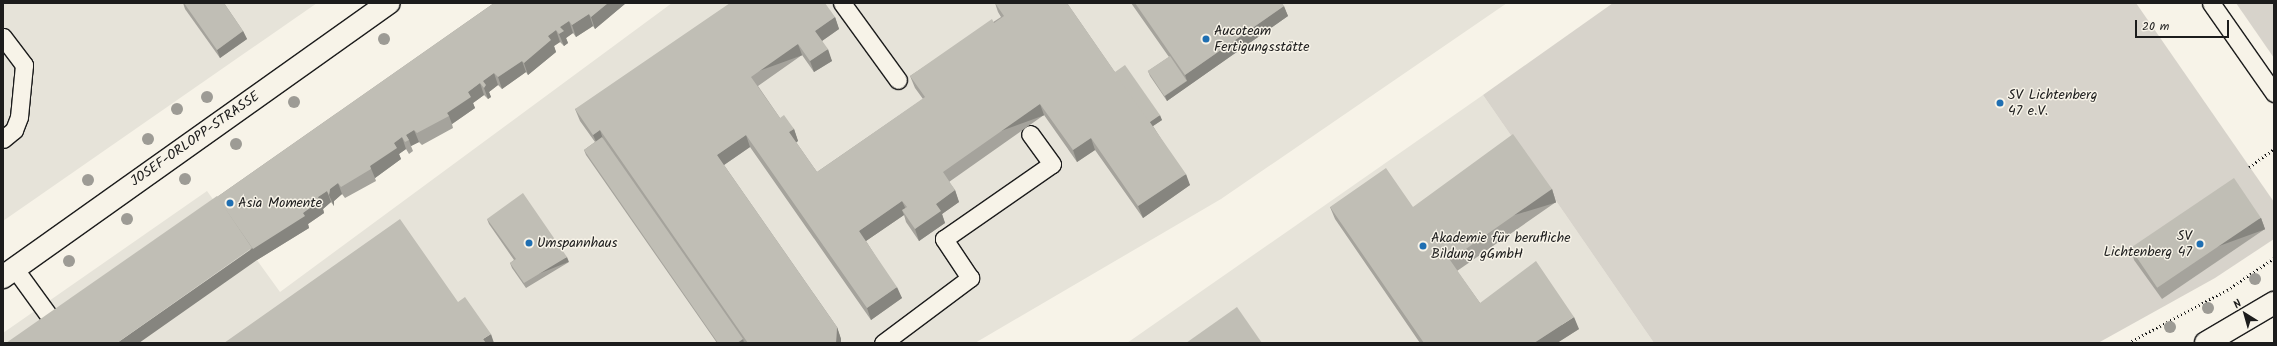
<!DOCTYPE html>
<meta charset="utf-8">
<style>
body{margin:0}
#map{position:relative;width:2277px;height:346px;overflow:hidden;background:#f7f3e8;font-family:Kalam,sans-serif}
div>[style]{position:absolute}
.built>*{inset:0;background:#e6e3d9}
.green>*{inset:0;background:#d7d3cb}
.path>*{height:2.5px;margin-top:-1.25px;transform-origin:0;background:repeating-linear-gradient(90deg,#1c1c1c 0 1px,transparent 0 4px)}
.roads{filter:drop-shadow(1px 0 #1c1c1c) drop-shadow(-1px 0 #1c1c1c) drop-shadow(0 1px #1c1c1c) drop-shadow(0 -1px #1c1c1c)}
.service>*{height:17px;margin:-8.5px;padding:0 8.5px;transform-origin:8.5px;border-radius:8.5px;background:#f7f3e8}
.minor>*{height:22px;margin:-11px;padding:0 11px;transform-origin:11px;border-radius:11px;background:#f7f3e8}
.tertiary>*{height:22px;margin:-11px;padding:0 11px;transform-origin:11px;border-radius:11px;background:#f7f3e8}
.trees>*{width:12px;height:12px;margin:-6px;border-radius:50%;background:#9d9b95}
.wall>*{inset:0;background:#a5a39c}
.shaded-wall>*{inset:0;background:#86857f;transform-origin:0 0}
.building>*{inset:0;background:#c0beb5;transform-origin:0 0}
.dots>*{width:11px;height:11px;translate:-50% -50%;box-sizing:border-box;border:2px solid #f7f3e8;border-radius:50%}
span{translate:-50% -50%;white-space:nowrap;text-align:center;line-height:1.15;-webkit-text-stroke:3px #f7f3e8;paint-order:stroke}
.poi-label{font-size:14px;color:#1c1c1c}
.left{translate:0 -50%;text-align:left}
.right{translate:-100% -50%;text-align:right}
.street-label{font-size:14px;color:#1c1c1c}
.frame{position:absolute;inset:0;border:4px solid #1c1c1c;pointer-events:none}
.north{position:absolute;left:2225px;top:294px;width:40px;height:40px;-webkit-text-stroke:3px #f7f3e8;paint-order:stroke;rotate:323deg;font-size:11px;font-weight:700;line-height:16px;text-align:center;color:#1c1c1c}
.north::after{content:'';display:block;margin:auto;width:14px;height:18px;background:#1c1c1c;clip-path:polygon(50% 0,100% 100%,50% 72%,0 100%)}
.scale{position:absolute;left:2135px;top:20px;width:94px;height:18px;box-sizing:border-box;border:2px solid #1c1c1c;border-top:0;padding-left:5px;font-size:12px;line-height:14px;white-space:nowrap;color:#1c1c1c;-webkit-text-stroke:3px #f7f3e8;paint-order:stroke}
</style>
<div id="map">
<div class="built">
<div style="clip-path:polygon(3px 3px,317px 3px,3px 221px)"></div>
<div style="clip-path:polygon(672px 3px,1507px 3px,1221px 199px,975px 343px,3px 343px,3px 333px,207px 191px,280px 292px)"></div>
<div style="clip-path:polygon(1483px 95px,1654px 343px,1127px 343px)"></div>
</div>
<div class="green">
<div style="clip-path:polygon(1613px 3px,2136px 3px,2274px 202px,2274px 239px,2215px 278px,2098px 343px,1654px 343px,1483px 95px)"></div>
<div style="clip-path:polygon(2236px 3px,2274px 3px,2274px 58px)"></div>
</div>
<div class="path">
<div style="left:2249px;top:167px;width:31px;rotate:-36deg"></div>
<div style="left:2128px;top:343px;width:112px;rotate:-28.2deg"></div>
<div style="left:2227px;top:290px;width:57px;rotate:-34.2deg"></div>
</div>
<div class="roads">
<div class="service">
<div style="left:842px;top:3px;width:95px;rotate:54deg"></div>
<div style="left:2211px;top:3px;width:110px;rotate:55deg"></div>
<div style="left:3px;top:37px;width:35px;rotate:53deg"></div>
<div style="left:24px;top:65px;width:52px;rotate:95.5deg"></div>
<div style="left:19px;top:117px;width:14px;rotate:111deg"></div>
<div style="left:14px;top:130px;width:14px;rotate:141deg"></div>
<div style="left:15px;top:269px;width:68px;rotate:54deg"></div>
<div style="left:883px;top:343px;width:109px;rotate:-36.8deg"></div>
<div style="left:970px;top:278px;width:47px;rotate:-123.7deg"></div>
<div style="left:944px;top:239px;width:131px;rotate:-34.8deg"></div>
<div style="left:1052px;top:164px;width:37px;rotate:-126deg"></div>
</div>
<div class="minor">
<div style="left:2206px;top:343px;width:79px;rotate:-30.5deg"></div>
</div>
<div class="tertiary">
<div style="left:3px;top:277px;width:473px;rotate:-35.4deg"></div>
</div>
</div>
<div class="trees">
<div style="left:384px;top:39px"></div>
<div style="left:207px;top:97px"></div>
<div style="left:294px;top:102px"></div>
<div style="left:177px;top:109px"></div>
<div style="left:148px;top:139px"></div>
<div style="left:236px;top:144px"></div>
<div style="left:185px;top:179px"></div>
<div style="left:88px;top:180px"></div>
<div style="left:127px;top:219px"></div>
<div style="left:69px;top:261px"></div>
<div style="left:2255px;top:279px"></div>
<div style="left:2208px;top:308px"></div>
<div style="left:2170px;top:327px"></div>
</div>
<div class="wall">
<div style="clip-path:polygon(183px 3px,224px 3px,243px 31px,247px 39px,220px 58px,185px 9px)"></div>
<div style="clip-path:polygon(494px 3px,626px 3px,595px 29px,593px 26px,576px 37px,573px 33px,566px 38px,568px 43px,564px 46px,560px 42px,554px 46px,556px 52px,528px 75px,526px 72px,502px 89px,498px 85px,489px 92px,491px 97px,488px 99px,484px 95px,473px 103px,475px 108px,452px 124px,453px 128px,422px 145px,419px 142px,411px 146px,413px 151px,409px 154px,406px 149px,399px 154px,401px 159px,375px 178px,376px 181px,345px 198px,342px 194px,334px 201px,334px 206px,331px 202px,323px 209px,324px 213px,308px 224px,309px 228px,257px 260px,217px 197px)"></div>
<div style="clip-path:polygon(995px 3px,1067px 3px,1114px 71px,1162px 120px,1153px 126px,1190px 185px,1143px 218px,1095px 150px,1077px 162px,1044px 115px,949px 182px,955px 190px,959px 202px,942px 214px,945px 223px,919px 241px,906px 222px,904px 215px,866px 241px,902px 298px,871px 320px,750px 147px,724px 165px,837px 327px,841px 339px,841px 343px,717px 343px,586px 155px,584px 150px,595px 142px,580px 121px,575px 109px,835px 17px,839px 29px,822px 41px,832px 61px,814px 72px,802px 55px,758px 86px,780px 118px,794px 129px,798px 141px,796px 142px,817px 172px,923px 99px,915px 88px,910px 76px,1001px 17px,998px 12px)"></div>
<div style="clip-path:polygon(1131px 3px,1282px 3px,1288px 16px,1167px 101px,1150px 76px,1148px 71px,1169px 57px)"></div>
<div style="clip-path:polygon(1552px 189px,1556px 202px,1457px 271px,1480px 303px,1579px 329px,1557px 343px,1420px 343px,1335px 219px,1330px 207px,1413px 207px)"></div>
<div style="clip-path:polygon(2261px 218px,2265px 229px,2162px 299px,2134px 260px,2131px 249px)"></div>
<div style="clip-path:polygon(487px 219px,569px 262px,526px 288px,512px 268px,510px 263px,514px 260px,489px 224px)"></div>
</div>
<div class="shaded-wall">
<div style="clip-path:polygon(608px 3px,626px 3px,595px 29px,591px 17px)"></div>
<div style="clip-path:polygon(1284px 6px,1288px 16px,1167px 101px,1165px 96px,1187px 81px,1185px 75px)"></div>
<div style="clip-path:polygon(589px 14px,593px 26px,576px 37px,572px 25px)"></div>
<div style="clip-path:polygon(835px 17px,839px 29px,819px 43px,815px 31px)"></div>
<div style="clip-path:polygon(569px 21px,573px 33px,566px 38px,568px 43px,564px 46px,559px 34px,560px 27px)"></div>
<div style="clip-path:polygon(556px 30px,560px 42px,554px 46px,556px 52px,528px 75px,524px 63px,548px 36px)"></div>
<div style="clip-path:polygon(243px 31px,247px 39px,220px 58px,217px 50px)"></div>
<div style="left:798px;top:44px;width:12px;height:57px;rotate:70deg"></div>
<div style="clip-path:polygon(828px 49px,832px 61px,814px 72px,810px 61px)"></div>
<div style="clip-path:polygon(522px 61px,526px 72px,502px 89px,498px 77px)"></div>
<div style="clip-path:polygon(494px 73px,498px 85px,489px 92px,491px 97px,488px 99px,484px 88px,483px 81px)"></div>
<div style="clip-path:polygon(480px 83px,484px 95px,473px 103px,475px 108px,452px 124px,449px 116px,447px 113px,468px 92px)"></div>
<div style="left:1040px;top:104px;width:12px;height:118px;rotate:70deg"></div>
<div style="clip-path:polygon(1160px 115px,1162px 120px,1150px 128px,1148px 123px)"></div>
<div style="clip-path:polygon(794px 129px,798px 141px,794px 144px,789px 132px)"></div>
<div style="clip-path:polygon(414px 130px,419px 142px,411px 146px,409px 140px,406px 135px)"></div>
<div style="clip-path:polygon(600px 130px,604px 142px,598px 146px,593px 135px)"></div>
<div style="clip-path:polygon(746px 135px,750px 147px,721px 167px,717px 155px)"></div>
<div style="clip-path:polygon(402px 137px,406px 149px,399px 154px,401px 159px,375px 178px,370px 166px,394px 143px)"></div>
<div style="clip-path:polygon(1091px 138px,1095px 150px,1077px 162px,1073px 150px)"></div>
<div style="clip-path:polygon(1186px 174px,1190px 185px,1143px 218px,1138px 206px)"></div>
<div style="clip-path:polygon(338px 183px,342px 194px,334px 201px,334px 206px,329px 195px,330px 189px)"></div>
<div style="left:1552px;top:189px;width:14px;height:124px;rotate:73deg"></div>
<div style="clip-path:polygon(955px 190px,959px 202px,942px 214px,945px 223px,919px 241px,915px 229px,936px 204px)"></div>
<div style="clip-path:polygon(327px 191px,331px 202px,323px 209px,324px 213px,308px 224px,309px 228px,257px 260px,139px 343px,117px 343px,303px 213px,318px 197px)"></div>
<div style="clip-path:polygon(902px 201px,907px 212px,902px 210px,904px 215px,863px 243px,859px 231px)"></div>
<div style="left:2261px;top:218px;width:12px;height:125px;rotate:70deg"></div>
<div style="left:567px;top:257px;width:5px;height:50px;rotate:68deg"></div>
<div style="clip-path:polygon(897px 287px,902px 298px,871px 320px,867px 308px)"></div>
<div style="clip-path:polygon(1574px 317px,1579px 329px,1557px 343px,1534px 343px)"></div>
<div style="clip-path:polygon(837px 327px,841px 339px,841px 343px,836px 343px)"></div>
<div style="clip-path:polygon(491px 334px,494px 343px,484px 343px,483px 339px)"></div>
<div style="clip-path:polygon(743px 339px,744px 343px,737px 343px)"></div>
</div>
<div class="building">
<div style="clip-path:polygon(184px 3px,224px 3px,243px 31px,217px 50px)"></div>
<div style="clip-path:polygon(494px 3px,608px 3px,591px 17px,589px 14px,572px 25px,569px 21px,560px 27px,564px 31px,559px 34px,556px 30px,548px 36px,551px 40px,524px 63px,522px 61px,498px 77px,494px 73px,483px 81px,486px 85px,484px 88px,480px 83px,468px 92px,471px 97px,447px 113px,449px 116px,417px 133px,414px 130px,406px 135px,409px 140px,405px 142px,402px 137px,394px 143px,397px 148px,370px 166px,371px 169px,341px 187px,338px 183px,330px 189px,329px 195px,327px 191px,318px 197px,320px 201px,303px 213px,305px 216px,253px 249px,217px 197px)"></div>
<div style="clip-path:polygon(730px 3px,825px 3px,835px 17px,815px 31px,828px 49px,810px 61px,798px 44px,751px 77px,780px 118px,784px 115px,794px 129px,789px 132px,817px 172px,925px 97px,910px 76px,992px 19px,994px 23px,1004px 16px,995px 3px,1067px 3px,1186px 174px,1138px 206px,1091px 138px,1073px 150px,1040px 104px,943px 172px,955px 190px,936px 204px,941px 211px,915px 229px,902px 210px,907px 207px,902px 201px,859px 231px,897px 287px,867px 308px,746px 135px,717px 155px,837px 327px,836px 343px,748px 343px,600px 130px,593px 135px,575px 109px)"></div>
<div style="clip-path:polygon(1135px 3px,1282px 3px,1284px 6px,1185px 75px)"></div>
<div style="left:1170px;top:56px;width:30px;height:27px;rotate:56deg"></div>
<div style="left:1125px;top:65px;width:61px;height:13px;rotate:55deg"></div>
<div style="clip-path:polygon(1513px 134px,1552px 189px,1450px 260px,1480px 303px,1536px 261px,1574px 317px,1534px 343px,1424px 343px,1330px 207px,1386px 168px,1413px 207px)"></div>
<div style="clip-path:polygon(602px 137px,743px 339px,737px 343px,718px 343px,584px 150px)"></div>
<div style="left:2234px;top:178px;width:48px;height:125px;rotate:56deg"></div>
<div style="clip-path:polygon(523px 193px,567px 257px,524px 283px,510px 263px,516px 259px,487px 219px)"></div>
<div style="clip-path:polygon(217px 196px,252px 248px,117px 343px,6px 343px)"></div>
<div style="clip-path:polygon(400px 219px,458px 302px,465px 297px,491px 334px,483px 339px,486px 343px,224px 343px)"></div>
<div style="clip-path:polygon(1237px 307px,1262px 343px,1186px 343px)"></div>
</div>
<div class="dots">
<div style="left:1206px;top:39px;background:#1f6fb2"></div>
<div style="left:2000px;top:103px;background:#1f6fb2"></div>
<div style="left:230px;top:203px;background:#1f6fb2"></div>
<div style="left:529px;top:243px;background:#1f6fb2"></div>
<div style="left:2200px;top:244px;background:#1f6fb2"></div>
<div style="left:1423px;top:246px;background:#1f6fb2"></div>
</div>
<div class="poi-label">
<span class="left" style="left:1214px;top:39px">Aucoteam<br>Fertigungsstätte</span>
<span class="left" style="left:2008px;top:103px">SV Lichtenberg<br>47 e.V.</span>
<span class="left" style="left:238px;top:203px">Asia Momente</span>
<span class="right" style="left:2192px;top:244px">SV<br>Lichtenberg 47</span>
<span class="left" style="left:1431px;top:246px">Akademie für berufliche<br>Bildung gGmbH</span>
<span class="left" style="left:537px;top:243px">Umspannhaus</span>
</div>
<div class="street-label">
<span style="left:195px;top:139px;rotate:-35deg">JOSEF-ORLOPP-STRASSE</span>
</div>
<div class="frame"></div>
<div class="north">N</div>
<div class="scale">20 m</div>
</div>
